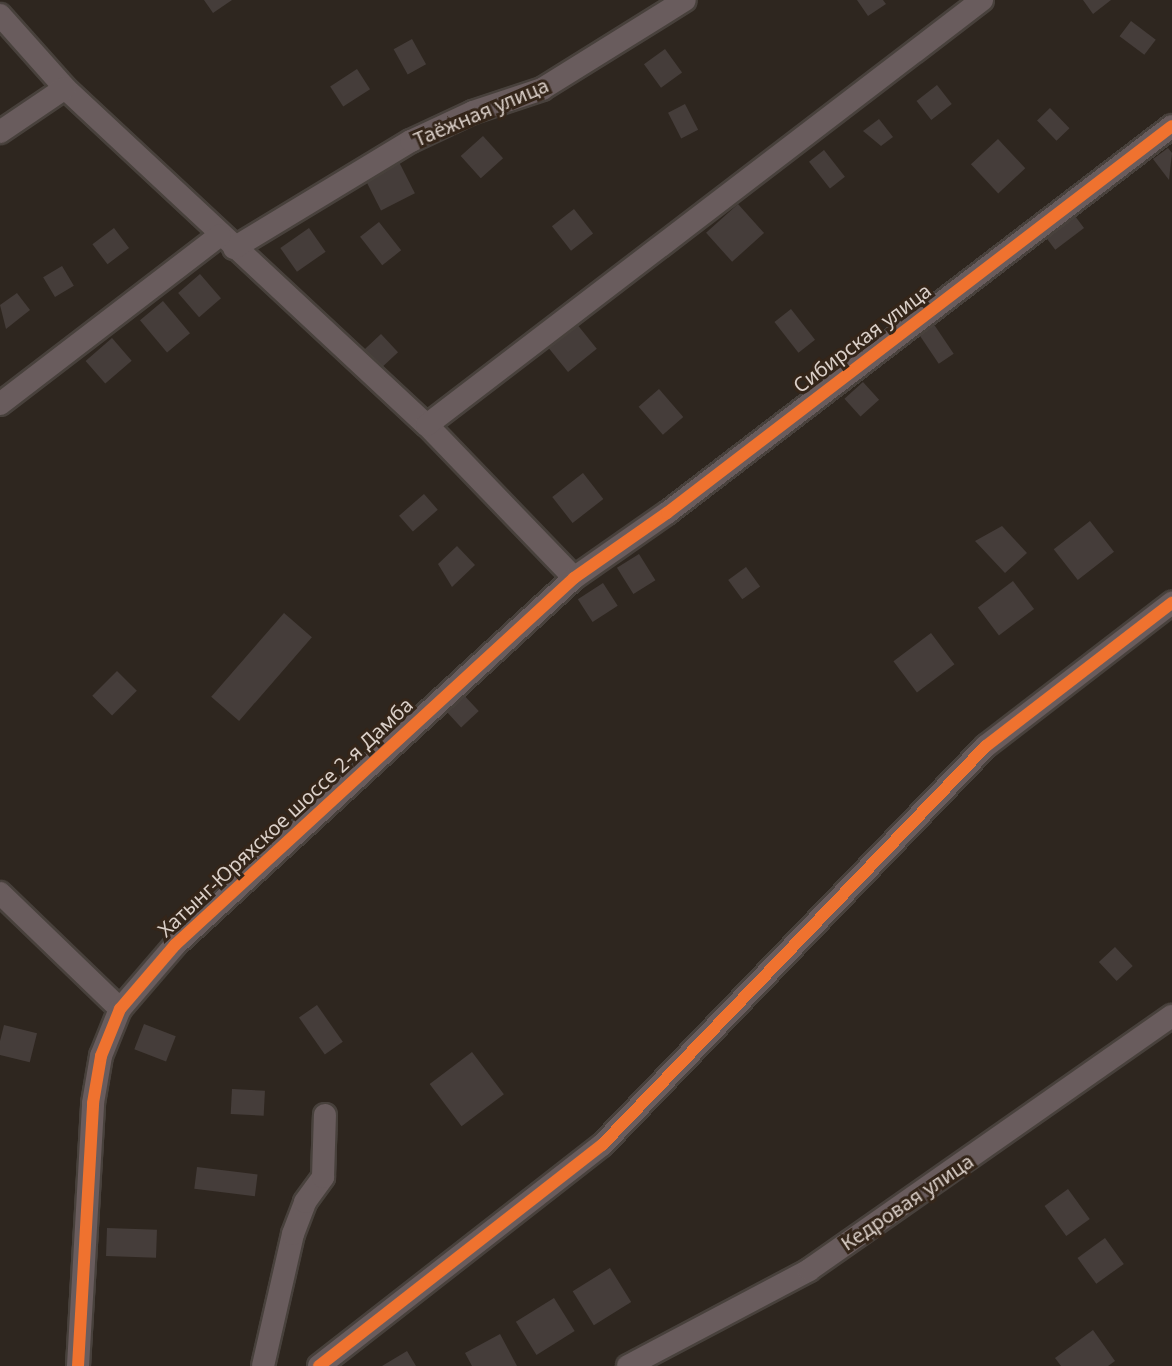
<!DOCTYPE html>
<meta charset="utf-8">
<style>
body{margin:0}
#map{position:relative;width:1172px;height:1366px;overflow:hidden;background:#2e261f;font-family:"Noto Sans",sans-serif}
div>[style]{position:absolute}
.building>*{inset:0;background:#453d3a;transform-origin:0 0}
.roads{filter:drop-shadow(2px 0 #48413c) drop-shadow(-2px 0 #48413c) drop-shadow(0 2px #48413c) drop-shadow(0 -2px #48413c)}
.minor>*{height:22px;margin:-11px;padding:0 11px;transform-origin:11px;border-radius:11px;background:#695c5d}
.cycleway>*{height:12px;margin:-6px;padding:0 6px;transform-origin:6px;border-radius:6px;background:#ef722f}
span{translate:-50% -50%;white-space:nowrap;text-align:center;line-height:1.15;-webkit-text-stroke:6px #342519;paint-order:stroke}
.street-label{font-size:20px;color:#dacfc8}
</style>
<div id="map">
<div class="building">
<div style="clip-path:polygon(204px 0,232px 0,213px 13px)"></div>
<div style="clip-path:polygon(857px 0,883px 0,886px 4px,868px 16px)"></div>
<div style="clip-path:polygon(1083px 0,1111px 0,1093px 14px)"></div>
<div style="left:1131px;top:21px;width:31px;height:19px;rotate:37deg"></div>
<div style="left:412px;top:39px;width:29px;height:21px;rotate:61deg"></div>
<div style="left:665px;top:49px;width:29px;height:26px;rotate:54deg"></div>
<div style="left:357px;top:69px;width:24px;height:32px;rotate:57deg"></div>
<div style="left:937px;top:85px;width:24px;height:26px;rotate:52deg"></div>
<div style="left:685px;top:104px;width:29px;height:19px;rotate:63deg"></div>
<div style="left:1050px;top:108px;width:28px;height:18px;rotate:46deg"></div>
<div style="clip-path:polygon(879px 119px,893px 137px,881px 146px,863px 131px)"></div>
<div style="left:483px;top:136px;width:30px;height:30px;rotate:48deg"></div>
<div style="left:998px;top:139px;width:40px;height:37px;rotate:47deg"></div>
<div style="clip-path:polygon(1168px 148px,1172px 153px,1169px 180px,1153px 159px)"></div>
<div style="left:824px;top:150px;width:34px;height:19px;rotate:52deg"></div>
<div style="left:399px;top:162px;width:35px;height:38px;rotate:63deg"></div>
<div style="left:738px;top:204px;width:39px;height:43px;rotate:48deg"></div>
<div style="left:574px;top:209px;width:31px;height:28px;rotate:52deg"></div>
<div style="left:1072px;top:212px;width:20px;height:36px;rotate:53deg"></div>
<div style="left:379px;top:222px;width:36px;height:24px;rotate:52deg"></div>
<div style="left:114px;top:228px;width:25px;height:27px;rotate:53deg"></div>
<div style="left:309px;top:228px;width:29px;height:35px;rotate:55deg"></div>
<div style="left:62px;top:266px;width:23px;height:22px;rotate:59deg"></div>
<div style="left:200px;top:274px;width:32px;height:29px;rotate:49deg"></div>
<div style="clip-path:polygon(17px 293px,30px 310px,6px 329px,0 305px)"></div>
<div style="left:163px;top:301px;width:42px;height:30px;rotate:50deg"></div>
<div style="left:791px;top:309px;width:39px;height:21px;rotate:52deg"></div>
<div style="left:576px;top:323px;width:33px;height:37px;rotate:51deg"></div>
<div style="left:933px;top:323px;width:37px;height:18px;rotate:56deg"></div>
<div style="left:381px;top:334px;width:25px;height:26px;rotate:47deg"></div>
<div style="left:112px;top:338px;width:30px;height:35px;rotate:49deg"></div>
<div style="left:863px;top:382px;width:24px;height:25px;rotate:48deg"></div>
<div style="left:659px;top:389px;width:37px;height:27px;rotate:49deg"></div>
<div style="left:583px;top:473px;width:33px;height:39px;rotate:52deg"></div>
<div style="left:424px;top:494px;width:21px;height:33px;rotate:49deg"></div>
<div style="left:1090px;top:521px;width:39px;height:46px;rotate:52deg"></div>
<div style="clip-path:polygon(1002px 526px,1027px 553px,1005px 573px,975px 541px)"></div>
<div style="clip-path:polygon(457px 546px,475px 565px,452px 587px,438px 564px)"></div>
<div style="left:639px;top:554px;width:31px;height:26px;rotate:58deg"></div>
<div style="left:746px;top:567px;width:24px;height:22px;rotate:54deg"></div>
<div style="left:1013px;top:581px;width:35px;height:44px;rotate:53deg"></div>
<div style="left:603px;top:583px;width:27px;height:30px;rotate:57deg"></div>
<div style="left:284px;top:613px;width:37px;height:111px;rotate:41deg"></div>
<div style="left:931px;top:633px;width:39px;height:47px;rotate:53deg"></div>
<div style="left:117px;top:671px;width:28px;height:35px;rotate:45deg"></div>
<div style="left:461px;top:692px;width:26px;height:24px;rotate:47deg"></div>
<div style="left:1115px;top:947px;width:26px;height:22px;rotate:47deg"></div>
<div style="left:317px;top:1005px;width:45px;height:22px;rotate:55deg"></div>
<div style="left:144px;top:1024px;width:34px;height:27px;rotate:21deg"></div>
<div style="left:4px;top:1025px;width:34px;height:30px;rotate:14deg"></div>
<div style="left:472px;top:1052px;width:53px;height:53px;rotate:53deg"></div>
<div style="left:232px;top:1089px;width:33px;height:25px;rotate:3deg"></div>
<div style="left:197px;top:1167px;width:61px;height:22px;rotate:7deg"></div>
<div style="left:1068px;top:1189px;width:37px;height:29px;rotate:54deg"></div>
<div style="left:107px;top:1228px;width:50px;height:28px;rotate:2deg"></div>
<div style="left:1105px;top:1238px;width:32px;height:34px;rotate:54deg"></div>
<div style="left:610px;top:1268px;width:40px;height:44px;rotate:58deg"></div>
<div style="left:554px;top:1298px;width:39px;height:45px;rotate:58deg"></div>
<div style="clip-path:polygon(1093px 1330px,1115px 1361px,1108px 1366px,1061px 1366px,1055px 1358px)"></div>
<div style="clip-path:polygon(500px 1334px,517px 1366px,472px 1366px,465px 1353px)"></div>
<div style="clip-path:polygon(407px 1351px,416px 1366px,382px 1366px)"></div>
</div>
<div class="roads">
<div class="minor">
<div style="left:0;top:15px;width:98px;rotate:48.3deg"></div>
<div style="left:65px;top:88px;width:495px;rotate:43deg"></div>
<div style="left:427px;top:425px;width:212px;rotate:46.1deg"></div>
<div style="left:0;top:132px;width:78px;rotate:-34.1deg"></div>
<div style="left:234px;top:248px;width:207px;rotate:-31.2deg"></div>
<div style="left:411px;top:141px;width:68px;rotate:-25.1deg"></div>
<div style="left:473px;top:112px;width:73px;rotate:-18.4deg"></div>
<div style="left:542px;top:89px;width:168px;rotate:-31.9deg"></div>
<div style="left:0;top:404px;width:277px;rotate:-37.5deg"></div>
<div style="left:427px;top:425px;width:699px;rotate:-37.44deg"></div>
<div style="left:0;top:893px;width:167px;rotate:44deg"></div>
<div style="left:78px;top:1366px;width:263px;rotate:-86.7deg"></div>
<div style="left:93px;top:1103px;width:48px;rotate:-80.3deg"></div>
<div style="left:101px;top:1056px;width:51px;rotate:-68deg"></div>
<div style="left:120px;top:1009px;width:84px;rotate:-49.3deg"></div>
<div style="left:175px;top:945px;width:542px;rotate:-42.61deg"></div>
<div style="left:574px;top:578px;width:113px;rotate:-35deg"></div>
<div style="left:667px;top:513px;width:636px;rotate:-37.46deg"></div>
<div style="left:263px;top:1366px;width:135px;rotate:-77.2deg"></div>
<div style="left:293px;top:1234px;width:34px;rotate:-69deg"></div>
<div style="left:305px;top:1202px;width:31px;rotate:-54deg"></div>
<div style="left:323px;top:1177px;width:62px;rotate:-88.2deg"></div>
<div style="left:319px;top:1366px;width:359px;rotate:-38deg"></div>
<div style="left:602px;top:1145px;width:554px;rotate:-46.1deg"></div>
<div style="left:986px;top:746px;width:235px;rotate:-37.6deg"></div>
<div style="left:628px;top:1366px;width:205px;rotate:-27.9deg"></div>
<div style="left:809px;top:1270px;width:443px;rotate:-35deg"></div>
</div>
</div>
<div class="cycleway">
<div style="left:78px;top:1366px;width:263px;rotate:-86.7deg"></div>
<div style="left:93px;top:1103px;width:48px;rotate:-80.3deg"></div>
<div style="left:101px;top:1056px;width:51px;rotate:-68deg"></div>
<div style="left:120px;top:1009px;width:84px;rotate:-49.3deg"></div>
<div style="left:175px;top:945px;width:542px;rotate:-42.61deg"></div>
<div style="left:574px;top:578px;width:113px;rotate:-35deg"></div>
<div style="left:667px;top:513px;width:636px;rotate:-37.46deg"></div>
<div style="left:319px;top:1366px;width:359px;rotate:-38deg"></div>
<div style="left:602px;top:1145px;width:554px;rotate:-46.1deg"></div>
<div style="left:986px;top:746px;width:235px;rotate:-37.6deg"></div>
</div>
<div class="street-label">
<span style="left:481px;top:112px;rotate:-23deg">Таёжная улица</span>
<span style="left:862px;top:338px;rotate:-37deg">Сибирская улица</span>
<span style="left:285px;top:817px;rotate:-43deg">Хатынг-Юряхское шоссе 2-я Дамба</span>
<span style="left:907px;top:1202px;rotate:-34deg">Кедровая улица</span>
</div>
</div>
